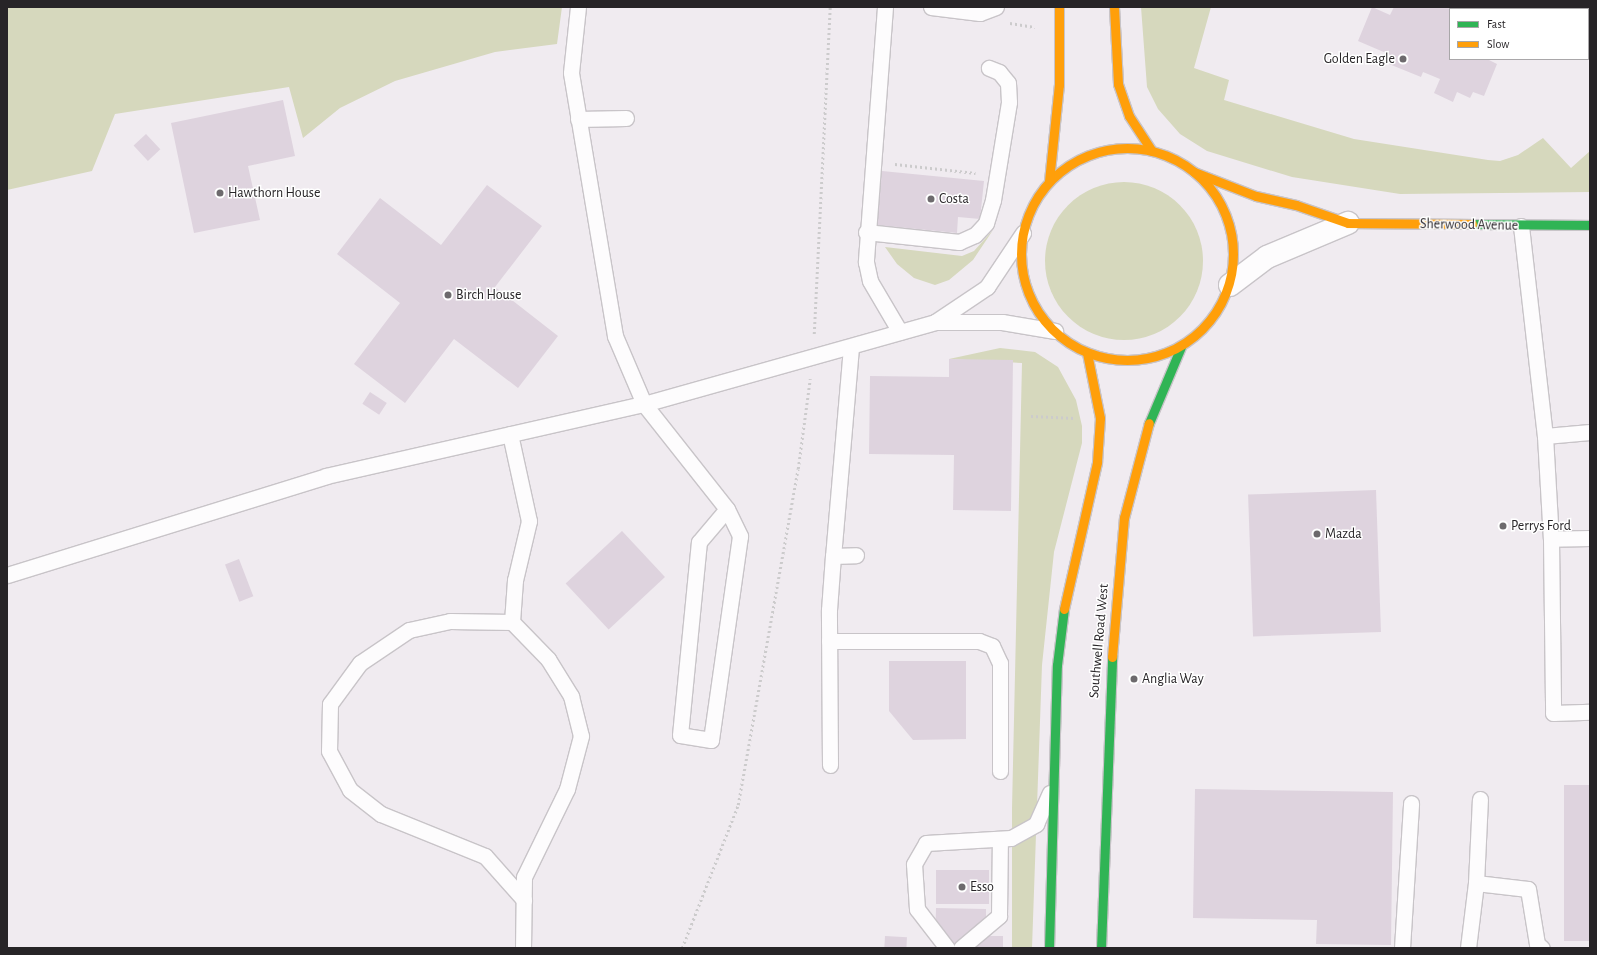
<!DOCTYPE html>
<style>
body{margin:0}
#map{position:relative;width:1597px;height:955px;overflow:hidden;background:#f0ebf0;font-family:"Alegreya Sans",sans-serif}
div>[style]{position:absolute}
.green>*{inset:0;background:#d6d8bd}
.round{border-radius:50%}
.building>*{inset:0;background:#ded3de;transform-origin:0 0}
.path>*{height:2.5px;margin-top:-1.25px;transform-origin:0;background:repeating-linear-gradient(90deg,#cccbcc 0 2px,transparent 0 5px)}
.roads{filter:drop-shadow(1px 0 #c8c4c8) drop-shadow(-1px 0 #c8c4c8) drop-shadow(0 1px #c8c4c8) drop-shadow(0 -1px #c8c4c8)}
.lane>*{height:15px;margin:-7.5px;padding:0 7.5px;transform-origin:7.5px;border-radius:7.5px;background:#fdfcfd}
.street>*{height:22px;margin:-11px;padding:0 11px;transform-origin:11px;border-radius:11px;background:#fdfcfd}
.fast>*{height:9px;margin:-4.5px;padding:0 4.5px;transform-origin:4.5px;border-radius:4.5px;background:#30b455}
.slow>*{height:9px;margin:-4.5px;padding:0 4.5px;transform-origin:4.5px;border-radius:4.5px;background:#ff9f0a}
.slow>.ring{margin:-4.5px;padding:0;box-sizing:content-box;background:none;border:9px solid #ff9f0a;border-radius:50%}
.dots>*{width:11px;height:11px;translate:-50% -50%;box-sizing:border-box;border:2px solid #fff;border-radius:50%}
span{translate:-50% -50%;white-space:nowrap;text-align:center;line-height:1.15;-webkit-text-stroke:3px #fff;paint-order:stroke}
.poi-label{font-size:14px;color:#272427}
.right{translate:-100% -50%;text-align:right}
.left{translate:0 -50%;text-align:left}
.street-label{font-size:14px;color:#272427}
.frame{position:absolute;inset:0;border:8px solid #272427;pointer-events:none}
.legend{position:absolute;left:1449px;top:8px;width:140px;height:52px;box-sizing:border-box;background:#fff;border:1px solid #a9a7a9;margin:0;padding:5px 7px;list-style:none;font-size:12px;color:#272427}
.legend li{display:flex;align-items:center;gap:8px;height:20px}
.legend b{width:20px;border:1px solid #a9a7a9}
</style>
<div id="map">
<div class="green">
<div style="clip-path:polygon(7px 7px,562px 7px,557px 44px,495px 52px,395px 81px,340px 108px,303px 138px,289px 87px,115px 114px,92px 171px,7px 190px)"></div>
<div style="clip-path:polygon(1141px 7px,1211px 7px,1194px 68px,1229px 80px,1224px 100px,1354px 139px,1488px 160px,1500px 161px,1518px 155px,1543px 138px,1571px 168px,1590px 151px,1590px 192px,1400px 194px,1292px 177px,1207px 151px,1180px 134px,1158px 109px,1147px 87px)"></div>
<div class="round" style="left:1045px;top:182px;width:158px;height:158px"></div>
<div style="clip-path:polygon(993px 230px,973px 260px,949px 280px,935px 285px,914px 278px,897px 264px,885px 247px,962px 256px,974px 251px)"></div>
<div style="clip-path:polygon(1000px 348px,1035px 352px,1058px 367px,1076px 400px,1082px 426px,1082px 443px,1054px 552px,1042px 665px,1032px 948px,1012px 948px,1012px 808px,1022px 363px,949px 359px)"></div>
</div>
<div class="building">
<div style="clip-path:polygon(1372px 7px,1390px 15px,1394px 7px,1509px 8px,1450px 9px,1450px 59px,1487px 59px,1497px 64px,1484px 96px,1473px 92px,1470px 98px,1457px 92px,1453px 102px,1434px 93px,1440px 79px,1423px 72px,1421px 77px,1389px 64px,1393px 56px,1358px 41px)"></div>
<div style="clip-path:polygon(283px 100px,295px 156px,248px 166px,260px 220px,194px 233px,171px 123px)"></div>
<div style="left:146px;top:134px;width:21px;height:17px;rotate:47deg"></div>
<div style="clip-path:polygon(882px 171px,984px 181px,980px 219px,958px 217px,957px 233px,877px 225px)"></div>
<div style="clip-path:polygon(487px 185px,542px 226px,495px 287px,558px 336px,518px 388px,454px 339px,405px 403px,354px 364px,400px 303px,337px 254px,380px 198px,441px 245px)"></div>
<div style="clip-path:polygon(949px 359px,1013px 360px,1011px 511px,953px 510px,954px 455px,869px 454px,870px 376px,949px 377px)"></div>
<div style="left:370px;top:392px;width:20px;height:14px;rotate:33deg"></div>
<div style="left:1376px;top:490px;width:142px;height:128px;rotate:88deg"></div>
<div style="left:622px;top:531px;width:63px;height:77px;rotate:47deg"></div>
<div style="left:239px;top:559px;width:40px;height:15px;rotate:69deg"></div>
<div style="clip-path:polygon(889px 661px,966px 661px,966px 739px,913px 740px,889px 711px)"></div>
<div style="left:1564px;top:785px;width:26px;height:156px"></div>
<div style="clip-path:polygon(1195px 789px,1393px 792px,1391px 945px,1316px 944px,1317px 920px,1193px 918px)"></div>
<div style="left:936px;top:870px;width:53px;height:34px"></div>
<div style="clip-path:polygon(936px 908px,986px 909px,986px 936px,1003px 936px,1003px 948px,935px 948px)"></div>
<div style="left:885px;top:936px;width:22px;height:12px;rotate:3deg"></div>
</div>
<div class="path">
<div style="left:1010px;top:23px;width:25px;rotate:9deg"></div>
<div style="left:895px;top:164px;width:81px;rotate:6.4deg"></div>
<div style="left:814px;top:334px;width:327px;rotate:-87.2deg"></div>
<div style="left:1031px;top:416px;width:44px;rotate:2.6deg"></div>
<div style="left:682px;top:948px;width:154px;rotate:-68.6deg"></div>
<div style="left:738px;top:805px;width:341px;rotate:-79.9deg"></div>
<div style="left:798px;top:469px;width:91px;rotate:-82.4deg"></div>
</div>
<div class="roads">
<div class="lane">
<div style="left:578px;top:7px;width:66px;rotate:96.1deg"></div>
<div style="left:571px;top:73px;width:267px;rotate:80.5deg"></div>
<div style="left:615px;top:336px;width:74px;rotate:66.9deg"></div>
<div style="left:644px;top:404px;width:134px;rotate:51.7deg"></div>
<div style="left:727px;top:509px;width:30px;rotate:64deg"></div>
<div style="left:740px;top:536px;width:206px;rotate:98.1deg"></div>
<div style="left:711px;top:740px;width:31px;rotate:-171deg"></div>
<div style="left:680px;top:735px;width:194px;rotate:-84.4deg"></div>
<div style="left:699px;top:542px;width:43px;rotate:-49.7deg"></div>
<div style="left:885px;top:7px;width:256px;rotate:94.3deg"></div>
<div style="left:866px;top:262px;width:19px;rotate:78deg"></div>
<div style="left:870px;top:281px;width:59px;rotate:59.5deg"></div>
<div style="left:931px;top:7px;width:49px;rotate:7deg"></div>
<div style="left:980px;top:13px;width:17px;rotate:-21deg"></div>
<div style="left:578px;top:119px;width:48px;rotate:-1.2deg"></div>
<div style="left:1521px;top:226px;width:211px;rotate:83.5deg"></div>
<div style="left:1545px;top:436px;width:103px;rotate:86.7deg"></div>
<div style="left:866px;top:232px;width:94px;rotate:6.1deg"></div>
<div style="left:959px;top:242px;width:17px;rotate:-24deg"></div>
<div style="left:975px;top:235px;width:16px;rotate:-47deg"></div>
<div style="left:986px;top:223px;width:24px;rotate:-73deg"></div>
<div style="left:993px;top:200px;width:99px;rotate:-80.7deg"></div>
<div style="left:1009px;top:102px;width:19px;rotate:-93deg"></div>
<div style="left:1008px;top:83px;width:14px;rotate:-129deg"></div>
<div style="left:999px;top:72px;width:11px;rotate:-158deg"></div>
<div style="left:935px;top:322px;width:63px;rotate:-33.9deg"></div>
<div style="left:987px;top:287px;width:65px;rotate:-56.3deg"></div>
<div style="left:851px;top:347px;width:210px;rotate:94.9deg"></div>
<div style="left:833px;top:556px;width:23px;rotate:-2deg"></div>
<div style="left:510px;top:434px;width:89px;rotate:77.7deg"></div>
<div style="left:529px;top:521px;width:61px;rotate:103.3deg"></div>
<div style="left:515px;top:580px;width:42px;rotate:94.1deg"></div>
<div style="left:512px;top:622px;width:52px;rotate:45.8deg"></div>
<div style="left:548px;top:659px;width:44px;rotate:58.1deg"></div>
<div style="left:571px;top:696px;width:41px;rotate:76deg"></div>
<div style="left:581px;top:736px;width:55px;rotate:104.8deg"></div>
<div style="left:567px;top:789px;width:98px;rotate:116deg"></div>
<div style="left:524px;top:877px;width:71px;rotate:90.8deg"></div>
<div style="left:1545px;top:436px;width:45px;rotate:-5.1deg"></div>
<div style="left:1590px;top:538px;width:39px;rotate:179deg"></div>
<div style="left:1551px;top:539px;width:174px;rotate:89.3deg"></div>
<div style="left:1553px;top:713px;width:37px;rotate:-2deg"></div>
<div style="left:7px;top:575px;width:334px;rotate:-17.2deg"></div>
<div style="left:326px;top:476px;width:326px;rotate:-12.8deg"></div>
<div style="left:644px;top:404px;width:302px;rotate:-15.7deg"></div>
<div style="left:935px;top:322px;width:67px"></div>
<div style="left:1002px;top:322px;width:54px;rotate:9.6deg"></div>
<div style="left:512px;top:622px;width:62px;rotate:-179.1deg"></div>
<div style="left:450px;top:621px;width:42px;rotate:167.6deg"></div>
<div style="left:409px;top:630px;width:59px;rotate:146deg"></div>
<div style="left:360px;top:663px;width:51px;rotate:126.2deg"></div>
<div style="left:330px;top:704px;width:47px;rotate:91.2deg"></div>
<div style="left:329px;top:751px;width:44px;rotate:61.7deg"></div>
<div style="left:350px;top:790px;width:39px;rotate:38deg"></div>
<div style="left:381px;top:814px;width:112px;rotate:22deg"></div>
<div style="left:485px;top:856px;width:59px;rotate:48.4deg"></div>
<div style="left:829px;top:641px;width:150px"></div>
<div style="left:979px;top:641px;width:14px;rotate:21deg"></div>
<div style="left:992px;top:646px;width:19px;rotate:65deg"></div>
<div style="left:1000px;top:663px;width:108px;rotate:90deg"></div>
<div style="left:830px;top:765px;width:155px;rotate:-90.4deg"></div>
<div style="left:829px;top:610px;width:54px;rotate:-85.8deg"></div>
<div style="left:1476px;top:883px;width:52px;rotate:6.6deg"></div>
<div style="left:1528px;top:889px;width:56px;rotate:80.7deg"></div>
<div style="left:1537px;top:944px;width:6px;rotate:39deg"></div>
<div style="left:947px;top:948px;width:49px;rotate:-127.6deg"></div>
<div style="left:917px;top:909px;width:45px;rotate:-93.8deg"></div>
<div style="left:914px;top:864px;width:24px;rotate:-60deg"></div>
<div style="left:926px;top:843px;width:85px;rotate:-3.4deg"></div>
<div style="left:1011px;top:838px;width:29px;rotate:-29deg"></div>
<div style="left:1036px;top:824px;width:34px;rotate:-66deg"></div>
<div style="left:961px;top:948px;width:50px;rotate:-40.1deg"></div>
<div style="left:999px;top:916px;width:77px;rotate:-89.3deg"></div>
<div style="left:1402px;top:948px;width:145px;rotate:-86.4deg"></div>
<div style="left:1468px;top:948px;width:65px;rotate:-83deg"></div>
<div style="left:1476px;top:883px;width:84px;rotate:-87.3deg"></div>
</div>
<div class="street">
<div style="left:1230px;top:285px;width:46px;rotate:-37.1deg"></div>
<div style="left:1267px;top:257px;width:88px;rotate:-22.8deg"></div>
</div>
<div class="fast">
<div style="left:1472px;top:224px;width:118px;rotate:0.5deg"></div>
<div style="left:1149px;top:423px;width:82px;rotate:-67.2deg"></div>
<div style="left:1049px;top:948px;width:283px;rotate:-88.4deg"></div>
<div style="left:1057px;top:665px;width:56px;rotate:-82.9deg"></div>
<div style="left:1101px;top:948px;width:291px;rotate:-87.8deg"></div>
</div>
<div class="slow">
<div style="left:1114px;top:7px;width:77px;rotate:87deg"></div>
<div style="left:1118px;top:84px;width:34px;rotate:71deg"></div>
<div style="left:1129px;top:116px;width:42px;rotate:56.7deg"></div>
<div class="ring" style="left:1021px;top:148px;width:203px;height:203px"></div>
<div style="left:1194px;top:172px;width:66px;rotate:21.2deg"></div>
<div style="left:1256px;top:196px;width:41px;rotate:12.7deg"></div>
<div style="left:1296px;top:205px;width:55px;rotate:19.1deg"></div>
<div style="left:1348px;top:223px;width:124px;rotate:0.5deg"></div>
<div style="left:1049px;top:181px;width:97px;rotate:-84.1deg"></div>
<div style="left:1059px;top:85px;width:78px;rotate:-90deg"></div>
<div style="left:1064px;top:609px;width:151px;rotate:-77.3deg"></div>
<div style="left:1097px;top:462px;width:44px;rotate:-86.1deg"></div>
<div style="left:1100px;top:418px;width:66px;rotate:-101.3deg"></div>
<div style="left:1112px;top:657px;width:140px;rotate:-85.1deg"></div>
<div style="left:1124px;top:518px;width:98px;rotate:-75.3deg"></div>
</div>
</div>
<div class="dots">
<div style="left:1403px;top:59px;background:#6d6a6d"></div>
<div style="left:220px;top:193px;background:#6d6a6d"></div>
<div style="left:931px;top:199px;background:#6d6a6d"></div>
<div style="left:448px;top:295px;background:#6d6a6d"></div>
<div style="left:1503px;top:526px;background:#6d6a6d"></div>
<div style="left:1317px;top:534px;background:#6d6a6d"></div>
<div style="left:1134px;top:679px;background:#6d6a6d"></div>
<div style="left:962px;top:887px;background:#6d6a6d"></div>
</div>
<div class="poi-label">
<span class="right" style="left:1395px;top:59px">Golden Eagle</span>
<span class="left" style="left:228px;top:193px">Hawthorn House</span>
<span class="left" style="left:939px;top:199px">Costa</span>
<span class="left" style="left:456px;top:295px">Birch House</span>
<span class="left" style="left:1511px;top:526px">Perrys Ford</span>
<span class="left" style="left:1325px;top:534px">Mazda</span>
<span class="left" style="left:1142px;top:679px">Anglia Way</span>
<span class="left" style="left:970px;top:887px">Esso</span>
</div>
<div class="street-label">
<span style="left:1469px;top:225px;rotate:1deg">Sherwood Avenue</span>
<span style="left:1099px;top:641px;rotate:-85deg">Southwell Road West</span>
</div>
<div class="frame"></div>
<ul class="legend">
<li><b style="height:5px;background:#30b455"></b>Fast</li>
<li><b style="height:5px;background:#ff9f0a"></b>Slow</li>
</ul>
</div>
